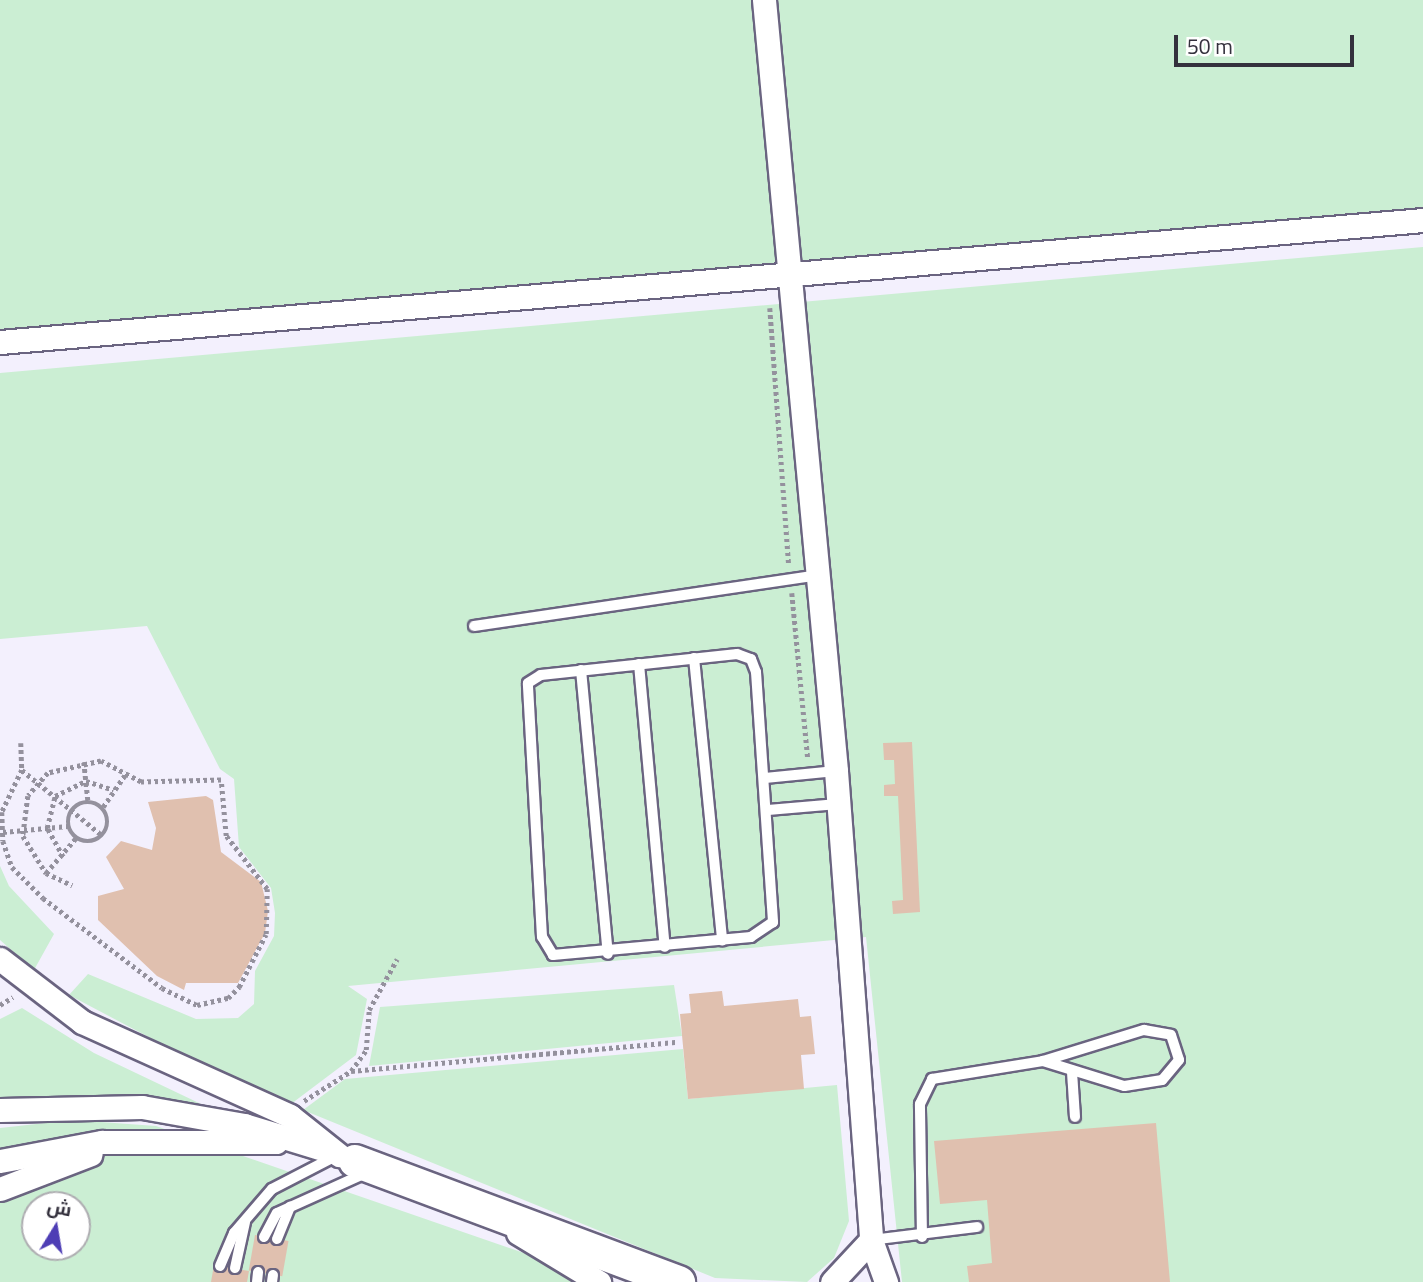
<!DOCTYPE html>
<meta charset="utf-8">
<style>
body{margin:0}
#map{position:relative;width:1423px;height:1282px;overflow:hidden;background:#f3f0fd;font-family:Georgia,Cairo,serif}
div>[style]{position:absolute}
.green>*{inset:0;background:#cbeed3}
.building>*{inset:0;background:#e0c0af;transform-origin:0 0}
.path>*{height:4.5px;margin-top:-2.25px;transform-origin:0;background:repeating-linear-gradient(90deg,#94919d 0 3.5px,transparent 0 7px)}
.path>.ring{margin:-2.25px;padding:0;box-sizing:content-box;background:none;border:4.5px solid #94919d;border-radius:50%}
.roads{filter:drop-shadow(2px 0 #6a6480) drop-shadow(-2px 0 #6a6480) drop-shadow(0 2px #6a6480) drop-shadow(0 -2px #6a6480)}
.service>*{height:10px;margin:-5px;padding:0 5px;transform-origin:5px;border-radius:5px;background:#fff}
.minor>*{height:23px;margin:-11.5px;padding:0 11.5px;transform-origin:11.5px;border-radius:11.5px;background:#fff}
.secondary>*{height:32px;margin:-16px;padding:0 16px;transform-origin:16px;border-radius:16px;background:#fff}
span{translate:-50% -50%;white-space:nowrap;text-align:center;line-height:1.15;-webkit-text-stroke:5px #fff;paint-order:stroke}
.north{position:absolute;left:21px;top:1191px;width:70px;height:70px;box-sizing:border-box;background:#fff;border:2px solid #aeadb1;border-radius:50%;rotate:11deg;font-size:19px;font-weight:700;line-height:28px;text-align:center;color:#34313d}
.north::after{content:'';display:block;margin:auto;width:24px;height:32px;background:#4e3eb5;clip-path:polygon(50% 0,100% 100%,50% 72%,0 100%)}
.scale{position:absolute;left:1174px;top:35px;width:180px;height:32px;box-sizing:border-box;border:4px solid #34313d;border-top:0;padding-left:9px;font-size:21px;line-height:24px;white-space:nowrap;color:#34313d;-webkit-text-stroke:5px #fff;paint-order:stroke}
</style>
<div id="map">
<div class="green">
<div style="clip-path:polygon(0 0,1423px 0,1423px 212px,0 342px)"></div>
<div style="clip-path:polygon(1423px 247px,1423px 1282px,902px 1282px,866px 937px,348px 986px,367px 999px,356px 1055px,291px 1104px,215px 1072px,69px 995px,88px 974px,196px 1019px,238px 1018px,254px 1004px,255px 971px,274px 936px,275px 913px,271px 888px,239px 847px,234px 779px,220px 769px,147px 626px,0 639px,0 373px)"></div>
<div style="clip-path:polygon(0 866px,9px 886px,54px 934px,34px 970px,0 940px)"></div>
<div style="clip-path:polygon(674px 985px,682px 1036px,369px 1066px,380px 1007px)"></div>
<div style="clip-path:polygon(22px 1008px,94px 1053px,201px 1104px,86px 1095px,0 1102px,0 1019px)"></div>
<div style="clip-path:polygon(683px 1049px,688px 1099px,837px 1085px,849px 1221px,834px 1258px,807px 1282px,715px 1278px,303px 1110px,345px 1079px)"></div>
<div style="clip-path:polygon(evenodd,73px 1120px,156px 1126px,608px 1282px,0 1282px,0 1128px,73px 1120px,35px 1205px,77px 1205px,77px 1247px,35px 1247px,35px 1205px)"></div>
</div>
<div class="building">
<div style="clip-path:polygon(912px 742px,920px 912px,893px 914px,892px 901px,903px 900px,898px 796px,884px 796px,884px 785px,895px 784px,894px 760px,884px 760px,883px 743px)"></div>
<div style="clip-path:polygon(206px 796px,213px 800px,221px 852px,261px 882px,268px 911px,265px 933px,238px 983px,186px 983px,184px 990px,157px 976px,98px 920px,98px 896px,124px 889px,106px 857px,121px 841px,152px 850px,156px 828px,148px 802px)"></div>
<div style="clip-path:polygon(722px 991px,724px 1006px,798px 999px,800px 1017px,811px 1016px,815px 1054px,801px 1055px,804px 1089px,688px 1099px,680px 1014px,691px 1013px,689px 994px)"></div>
<div style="clip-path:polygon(1156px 1123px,1170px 1282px,969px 1282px,967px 1266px,992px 1263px,987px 1200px,940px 1204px,934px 1141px)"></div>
<div style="left:255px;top:1235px;width:34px;height:36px;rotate:10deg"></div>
<div style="clip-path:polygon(214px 1265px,249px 1271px,247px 1282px,211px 1282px)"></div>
</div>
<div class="path">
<div style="left:770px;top:308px;width:257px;rotate:85.8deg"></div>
<div style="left:792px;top:593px;width:167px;rotate:84.5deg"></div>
<div style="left:21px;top:743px;width:27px;rotate:88deg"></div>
<div style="left:22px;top:770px;width:47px;rotate:115.5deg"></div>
<div style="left:2px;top:812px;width:29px;rotate:88deg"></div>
<div style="left:3px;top:841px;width:28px;rotate:71deg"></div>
<div style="left:12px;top:867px;width:44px;rotate:45deg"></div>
<div style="left:43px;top:898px;width:149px;rotate:37.1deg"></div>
<div style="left:162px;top:988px;width:39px;rotate:26deg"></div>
<div style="left:197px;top:1005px;width:32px;rotate:-13deg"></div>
<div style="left:228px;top:998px;width:16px;rotate:-45deg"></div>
<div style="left:239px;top:987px;width:59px;rotate:-63deg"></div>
<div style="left:266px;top:934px;width:45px;rotate:-88.7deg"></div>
<div style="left:267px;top:889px;width:67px;rotate:-127.7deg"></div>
<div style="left:226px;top:836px;width:56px;rotate:-95.1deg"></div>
<div style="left:221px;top:780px;width:80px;rotate:178.6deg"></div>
<div style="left:141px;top:782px;width:45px;rotate:-152.3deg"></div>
<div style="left:101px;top:761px;width:54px;rotate:167.2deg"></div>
<div style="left:48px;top:773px;width:30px;rotate:131deg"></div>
<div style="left:28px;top:796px;width:40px;rotate:97.1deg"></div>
<div style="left:23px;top:836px;width:44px;rotate:58.1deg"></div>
<div style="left:46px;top:873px;width:29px;rotate:25deg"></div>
<div style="left:84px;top:762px;width:39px;rotate:84deg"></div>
<div style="left:22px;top:770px;width:104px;rotate:39.2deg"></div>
<div class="ring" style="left:68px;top:802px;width:35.5px;height:35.5px"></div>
<div style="left:103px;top:807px;width:42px;rotate:-55.6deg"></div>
<div style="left:3px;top:832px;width:65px;rotate:-5.3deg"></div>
<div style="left:63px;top:857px;width:33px;rotate:-119deg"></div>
<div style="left:47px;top:828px;width:33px;rotate:-76deg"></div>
<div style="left:55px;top:796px;width:34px;rotate:-26deg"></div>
<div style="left:86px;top:781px;width:29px;rotate:18deg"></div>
<div style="left:46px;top:873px;width:46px;rotate:-49.4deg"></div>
<div style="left:0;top:1005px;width:15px;rotate:-32deg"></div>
<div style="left:351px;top:1071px;width:328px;rotate:-5.1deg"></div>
<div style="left:304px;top:1101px;width:56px;rotate:-32.6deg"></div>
<div style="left:351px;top:1071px;width:26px;rotate:-54deg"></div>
<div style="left:366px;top:1050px;width:40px;rotate:-85.7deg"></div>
<div style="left:369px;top:1010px;width:58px;rotate:-61.2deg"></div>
</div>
<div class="roads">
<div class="service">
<div style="left:474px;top:626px;width:349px;rotate:-8.4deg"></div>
<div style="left:737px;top:654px;width:15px;rotate:20deg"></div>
<div style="left:751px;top:659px;width:14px;rotate:69deg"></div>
<div style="left:756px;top:672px;width:251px;rotate:86.1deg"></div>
<div style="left:773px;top:922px;width:27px;rotate:146deg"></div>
<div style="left:751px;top:937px;width:199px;rotate:174.8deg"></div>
<div style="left:553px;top:955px;width:21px;rotate:-121deg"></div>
<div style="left:542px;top:937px;width:254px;rotate:-93.2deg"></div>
<div style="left:528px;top:683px;width:15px;rotate:-32deg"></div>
<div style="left:541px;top:675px;width:197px;rotate:-6.1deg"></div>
<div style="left:694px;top:658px;width:284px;rotate:84.3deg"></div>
<div style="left:639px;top:664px;width:284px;rotate:84.8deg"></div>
<div style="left:581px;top:670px;width:285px;rotate:84.6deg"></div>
<div style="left:765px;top:778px;width:71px;rotate:-5.6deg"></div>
<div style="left:768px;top:810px;width:70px;rotate:-4.9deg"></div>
<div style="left:1072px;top:1072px;width:45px;rotate:86.2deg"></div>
<div style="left:264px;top:1237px;width:27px;rotate:-62deg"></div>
<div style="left:277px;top:1213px;width:100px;rotate:-24.3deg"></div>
<div style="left:922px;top:1237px;width:133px;rotate:-90.9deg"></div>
<div style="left:920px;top:1104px;width:28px;rotate:-64deg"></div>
<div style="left:932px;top:1079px;width:112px;rotate:-9.2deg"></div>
<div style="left:1043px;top:1061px;width:106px;rotate:-17.1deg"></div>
<div style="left:1144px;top:1030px;width:27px;rotate:10deg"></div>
<div style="left:1171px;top:1035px;width:26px;rotate:72deg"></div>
<div style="left:1179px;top:1060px;width:26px;rotate:130deg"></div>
<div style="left:1162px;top:1080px;width:38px;rotate:171deg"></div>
<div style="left:1124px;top:1086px;width:85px;rotate:-162.8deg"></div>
<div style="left:277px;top:1239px;width:35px;rotate:-68deg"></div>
<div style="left:871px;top:1240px;width:107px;rotate:-7deg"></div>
<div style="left:220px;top:1266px;width:36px;rotate:-67deg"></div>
<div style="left:234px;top:1233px;width:58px;rotate:-49.2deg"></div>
<div style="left:272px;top:1189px;width:74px;rotate:-27.3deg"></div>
<div style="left:235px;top:1268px;width:47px;rotate:-77.7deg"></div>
<div style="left:257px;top:1282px;width:10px;rotate:-84deg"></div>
<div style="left:272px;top:1282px;width:7px;rotate:-82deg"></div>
</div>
<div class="minor">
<div style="left:764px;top:0;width:774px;rotate:84.66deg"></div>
<div style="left:836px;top:771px;width:470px;rotate:85.7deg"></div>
<div style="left:871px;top:1240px;width:45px;rotate:70.3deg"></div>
<div style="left:0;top:342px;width:1428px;rotate:-4.9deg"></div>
<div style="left:0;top:959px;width:103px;rotate:37.5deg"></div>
<div style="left:82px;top:1022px;width:228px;rotate:24.3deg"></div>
<div style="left:290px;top:1116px;width:63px;rotate:38.5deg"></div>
<div style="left:0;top:1110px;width:142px;rotate:-1.2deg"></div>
<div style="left:142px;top:1107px;width:104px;rotate:10deg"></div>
<div style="left:244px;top:1125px;width:83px;rotate:16.9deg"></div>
<div style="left:0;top:1161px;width:104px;rotate:-10.6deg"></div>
<div style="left:102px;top:1142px;width:174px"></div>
<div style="left:0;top:1189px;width:97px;rotate:-21deg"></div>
<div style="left:518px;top:1233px;width:95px;rotate:31.2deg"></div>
<div style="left:832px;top:1282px;width:57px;rotate:-47.1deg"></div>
</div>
<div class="secondary">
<div style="left:355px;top:1161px;width:346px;rotate:20.5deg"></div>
</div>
</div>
<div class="north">ش</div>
<div class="scale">50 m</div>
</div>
